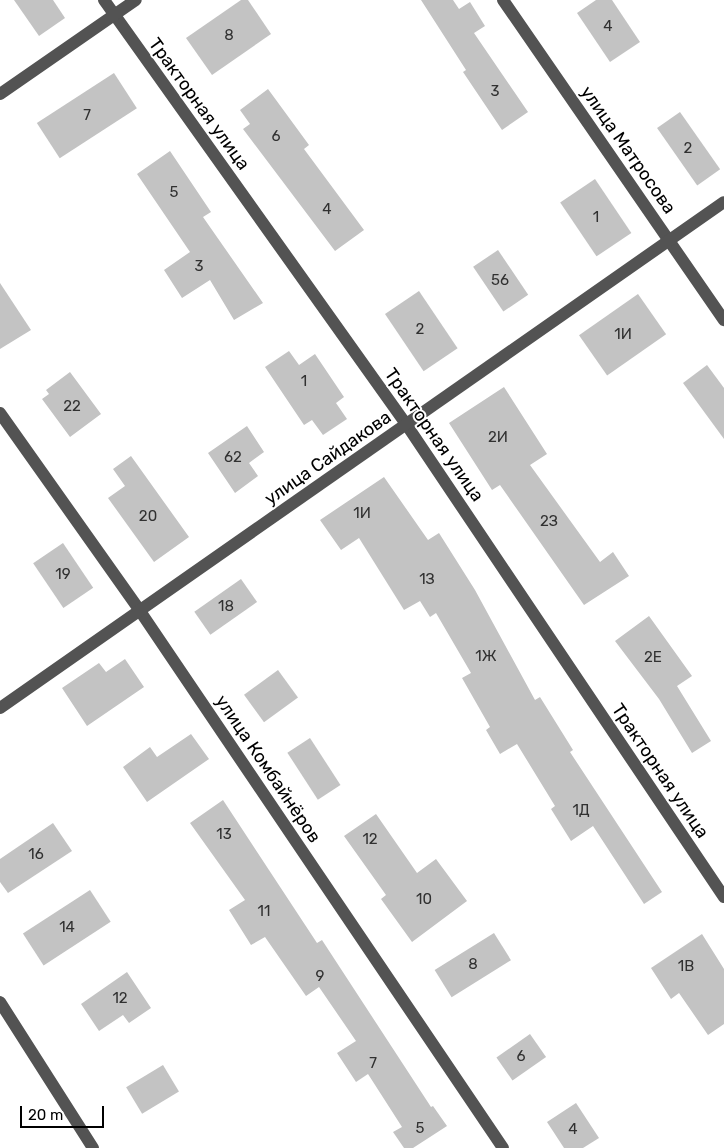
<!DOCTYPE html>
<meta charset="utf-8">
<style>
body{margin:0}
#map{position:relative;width:724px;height:1148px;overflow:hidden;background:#fff;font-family:Rubik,sans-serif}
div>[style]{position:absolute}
.building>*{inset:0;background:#c3c3c3;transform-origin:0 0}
.minor>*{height:12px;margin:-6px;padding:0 6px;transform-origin:6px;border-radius:6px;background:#535353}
span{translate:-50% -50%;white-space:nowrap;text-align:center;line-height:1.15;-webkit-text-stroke:4px #fff;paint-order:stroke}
.number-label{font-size:15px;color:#313131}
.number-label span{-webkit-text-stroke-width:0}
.street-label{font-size:18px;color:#000}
.scale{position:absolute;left:20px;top:1106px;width:84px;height:22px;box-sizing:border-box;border:2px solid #000;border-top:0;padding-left:6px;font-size:15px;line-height:18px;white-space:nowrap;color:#000;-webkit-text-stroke:4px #fff;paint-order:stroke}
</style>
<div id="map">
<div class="building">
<div style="clip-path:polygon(14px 0,53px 0,65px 18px,39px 36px)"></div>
<div style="clip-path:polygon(241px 0,248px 0,271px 34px,212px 75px,186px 38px)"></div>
<div style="clip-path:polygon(421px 0,453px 0,459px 9px,470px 2px,485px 26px,474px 33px,528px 112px,502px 130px,463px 72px,466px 70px)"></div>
<div style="clip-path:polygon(596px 0,612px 0,640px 42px,610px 62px,577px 13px)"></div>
<div style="left:114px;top:73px;width:42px;height:92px;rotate:57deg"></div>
<div style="clip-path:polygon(268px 89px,309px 145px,304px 149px,364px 230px,335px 251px,243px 129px,250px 124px,240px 110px)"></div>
<div style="left:680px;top:112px;width:70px;height:28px;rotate:55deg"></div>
<div style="clip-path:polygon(170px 151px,211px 212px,203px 217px,263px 303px,234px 320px,210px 280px,182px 298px,164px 270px,190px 252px,137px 174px)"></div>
<div style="left:595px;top:179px;width:65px;height:42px;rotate:56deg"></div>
<div style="left:498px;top:250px;width:54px;height:30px;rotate:56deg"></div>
<div style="clip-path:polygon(0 283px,31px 330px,0 349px)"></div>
<div style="left:419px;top:291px;width:69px;height:41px;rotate:56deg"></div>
<div style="left:638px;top:294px;width:49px;height:72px;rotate:55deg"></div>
<div style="clip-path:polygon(289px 351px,299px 365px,315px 354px,344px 397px,336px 403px,347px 419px,323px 435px,312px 420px,304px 425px,265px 367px)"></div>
<div style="clip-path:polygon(707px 365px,724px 388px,724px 439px,683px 383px)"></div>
<div style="clip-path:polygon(70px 372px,101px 414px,70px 437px,42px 399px,49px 394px,46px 390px)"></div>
<div style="clip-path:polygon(504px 387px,547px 454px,530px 465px,600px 562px,613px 552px,629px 576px,584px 605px,500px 485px,492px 490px,449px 423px)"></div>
<div style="clip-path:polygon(247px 426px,264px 452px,249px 463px,258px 476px,235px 493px,208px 453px)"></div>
<div style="clip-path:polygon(131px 456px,189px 537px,154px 562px,108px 498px,125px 486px,113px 469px)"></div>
<div style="clip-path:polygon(384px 477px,428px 540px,439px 533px,475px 590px,535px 700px,540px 697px,573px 750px,570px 752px,662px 892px,644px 904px,593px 826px,571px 841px,551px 809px,555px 806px,517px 744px,500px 754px,486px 730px,490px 727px,462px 678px,471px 673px,436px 613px,430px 617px,420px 601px,404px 610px,359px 538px,341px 550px,320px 520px)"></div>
<div style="left:63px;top:543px;width:54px;height:36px;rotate:56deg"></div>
<div style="left:241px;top:579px;width:28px;height:57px;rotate:55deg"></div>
<div style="clip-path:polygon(649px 616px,692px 676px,677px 686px,711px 741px,692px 753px,659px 699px,615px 641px)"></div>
<div style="clip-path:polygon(125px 659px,144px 687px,87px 726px,62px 688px,99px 663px,106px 672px)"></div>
<div style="left:278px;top:670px;width:34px;height:42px;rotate:54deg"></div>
<div style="clip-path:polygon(191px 734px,209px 759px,147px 802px,123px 767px,150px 747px,157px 757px)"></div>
<div style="left:310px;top:738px;width:56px;height:27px;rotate:57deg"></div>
<div style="clip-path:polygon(223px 800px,317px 943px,322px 940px,431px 1107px,433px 1106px,447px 1126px,413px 1148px,404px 1148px,393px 1132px,402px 1127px,368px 1074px,356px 1082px,337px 1053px,356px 1041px,319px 987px,306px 996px,265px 937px,251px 945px,229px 910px,245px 900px,190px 823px)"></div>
<div style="clip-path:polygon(376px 814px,417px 873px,436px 859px,467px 901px,412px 942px,381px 899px,386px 895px,344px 836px)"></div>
<div style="clip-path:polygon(53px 823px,72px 851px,8px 893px,0 882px,0 859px)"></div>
<div style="left:90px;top:890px;width:38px;height:80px;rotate:57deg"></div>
<div style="left:494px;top:933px;width:32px;height:70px;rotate:58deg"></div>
<div style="clip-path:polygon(702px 934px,724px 969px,724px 1024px,708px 1035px,679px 993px,671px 999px,651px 968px)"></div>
<div style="clip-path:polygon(127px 972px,151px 1008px,129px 1023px,123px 1015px,99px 1031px,81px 1004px)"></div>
<div style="left:530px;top:1034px;width:28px;height:41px;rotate:55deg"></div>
<div style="left:163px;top:1065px;width:31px;height:43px;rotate:59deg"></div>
<div style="clip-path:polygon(576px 1103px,599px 1138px,583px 1148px,564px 1148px,547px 1122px)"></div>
</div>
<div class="minor">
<div style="left:104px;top:0;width:521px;rotate:54.54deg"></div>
<div style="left:406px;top:424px;width:570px;rotate:56.09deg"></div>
<div style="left:503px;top:0;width:389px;rotate:55.4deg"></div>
<div style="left:0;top:94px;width:165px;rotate:-34.7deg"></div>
<div style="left:0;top:413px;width:242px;rotate:54.7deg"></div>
<div style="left:140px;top:611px;width:648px;rotate:55.94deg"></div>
<div style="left:0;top:708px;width:883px;rotate:-34.95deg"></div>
<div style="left:0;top:1002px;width:173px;rotate:57.5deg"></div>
</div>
<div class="number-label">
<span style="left:608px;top:27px">4</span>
<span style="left:229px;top:36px">8</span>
<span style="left:495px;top:92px">3</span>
<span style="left:87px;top:116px">7</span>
<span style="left:276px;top:137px">6</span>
<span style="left:688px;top:149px">2</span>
<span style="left:174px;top:193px">5</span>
<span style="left:327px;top:210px">4</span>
<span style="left:596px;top:218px">1</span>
<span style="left:199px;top:267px">3</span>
<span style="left:500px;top:281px">56</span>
<span style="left:420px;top:330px">2</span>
<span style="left:623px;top:335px">1И</span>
<span style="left:304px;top:382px">1</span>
<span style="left:72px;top:407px">22</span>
<span style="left:498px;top:438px">2И</span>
<span style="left:233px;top:458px">62</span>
<span style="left:362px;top:514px">1И</span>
<span style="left:148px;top:517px">20</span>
<span style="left:549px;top:522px">2З</span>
<span style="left:63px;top:575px">19</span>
<span style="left:427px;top:580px">1З</span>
<span style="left:226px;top:607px">18</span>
<span style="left:486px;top:657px">1Ж</span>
<span style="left:653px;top:658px">2Е</span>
<span style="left:581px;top:811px">1Д</span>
<span style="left:224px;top:835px">13</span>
<span style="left:370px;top:840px">12</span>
<span style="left:36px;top:855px">16</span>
<span style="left:424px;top:900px">10</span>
<span style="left:264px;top:912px">11</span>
<span style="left:67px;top:928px">14</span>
<span style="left:473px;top:965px">8</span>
<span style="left:686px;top:967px">1В</span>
<span style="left:320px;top:977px">9</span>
<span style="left:120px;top:999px">12</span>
<span style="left:521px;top:1057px">6</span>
<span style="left:373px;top:1064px">7</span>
<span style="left:420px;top:1129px">5</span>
<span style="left:573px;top:1130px">4</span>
</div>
<div class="street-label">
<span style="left:199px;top:104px;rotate:54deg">Тракторная улица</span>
<span style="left:628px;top:150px;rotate:55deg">улица Матросова</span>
<span style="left:434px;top:435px;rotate:55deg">Тракторная улица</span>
<span style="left:328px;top:458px;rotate:-35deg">улица Сайдакова</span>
<span style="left:268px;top:769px;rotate:56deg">улица Комбайнёров</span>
<span style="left:660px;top:771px;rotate:56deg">Тракторная улица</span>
</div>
<div class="scale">20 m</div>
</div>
